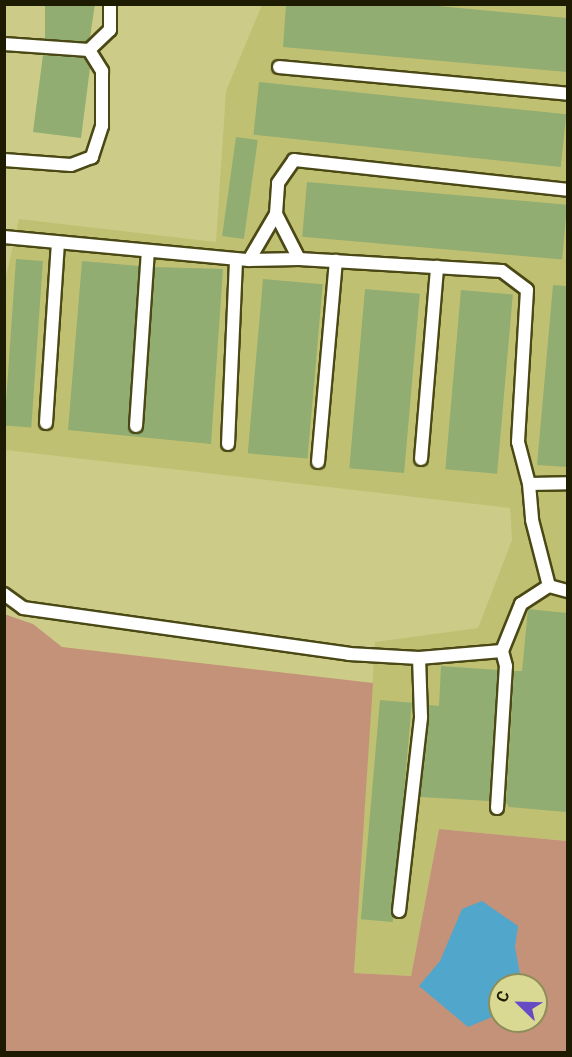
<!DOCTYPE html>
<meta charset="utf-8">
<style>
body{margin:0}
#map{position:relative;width:572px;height:1057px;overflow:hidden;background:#cc8;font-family:Roboto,sans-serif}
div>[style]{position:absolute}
.built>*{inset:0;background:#c0c073}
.green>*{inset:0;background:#c49278}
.water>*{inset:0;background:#50a6cb}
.building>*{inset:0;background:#91ad71;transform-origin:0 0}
.roads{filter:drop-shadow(2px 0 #4a4915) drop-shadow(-2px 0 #4a4915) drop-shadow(0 2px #4a4915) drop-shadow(0 -2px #4a4915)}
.lane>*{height:12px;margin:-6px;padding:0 6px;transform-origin:6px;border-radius:6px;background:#fff}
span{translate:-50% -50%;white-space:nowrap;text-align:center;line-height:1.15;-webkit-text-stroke:4.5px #d9d994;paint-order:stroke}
.frame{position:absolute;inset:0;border:6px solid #1d1c02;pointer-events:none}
.north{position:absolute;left:488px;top:973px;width:60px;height:60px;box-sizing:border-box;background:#d9d994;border:2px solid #8e8d5a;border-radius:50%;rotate:293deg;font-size:16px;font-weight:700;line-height:24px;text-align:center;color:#1d1c02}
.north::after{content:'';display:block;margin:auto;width:21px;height:27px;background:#654bc4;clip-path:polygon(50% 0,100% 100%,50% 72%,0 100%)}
</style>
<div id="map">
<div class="built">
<div style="clip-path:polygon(262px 5px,567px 5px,567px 841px,439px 829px,411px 976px,354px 973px,375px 642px,478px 628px,512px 540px,510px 508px,5px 450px,5px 281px,19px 219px,216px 242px,226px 91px)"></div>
</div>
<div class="green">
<div style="clip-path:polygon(evenodd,4px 614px,33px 624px,62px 647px,373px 683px,354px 973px,411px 976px,439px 829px,567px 841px,567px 1052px,5px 1052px,4px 614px,500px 985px,536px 985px,536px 1021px,500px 1021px,500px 985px)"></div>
</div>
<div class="water">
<div style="clip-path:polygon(482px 901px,518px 926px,515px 947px,522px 985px,500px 985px,500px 998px,492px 1017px,468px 1027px,419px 986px,440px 961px,462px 909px)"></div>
</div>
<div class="building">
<div style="clip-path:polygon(45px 4px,95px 4px,90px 37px,86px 42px,45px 39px)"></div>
<div style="clip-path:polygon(286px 4px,417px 4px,567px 18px,567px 72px,283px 47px)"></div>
<div style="clip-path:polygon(43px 55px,84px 58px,90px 68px,81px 138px,33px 132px)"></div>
<div style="left:259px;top:82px;width:309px;height:53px;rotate:6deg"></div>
<div style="left:236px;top:137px;width:22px;height:100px;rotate:8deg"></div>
<div style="left:307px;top:182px;width:261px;height:55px;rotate:5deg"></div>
<div style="left:16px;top:259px;width:27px;height:167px;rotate:4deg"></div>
<div style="clip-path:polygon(82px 261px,139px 266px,128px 425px,136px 434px,144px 427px,155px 267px,223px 269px,211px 444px,68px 430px)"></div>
<div style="left:263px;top:279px;width:60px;height:175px;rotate:5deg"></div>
<div style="clip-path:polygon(553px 285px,567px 286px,567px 467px,537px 465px)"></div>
<div style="left:365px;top:289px;width:55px;height:180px;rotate:5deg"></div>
<div style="left:461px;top:290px;width:52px;height:180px;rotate:5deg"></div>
<div style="clip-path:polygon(528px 609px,567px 613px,566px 812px,509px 807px,506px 802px,514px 671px,522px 671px)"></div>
<div style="clip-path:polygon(441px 666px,498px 670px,489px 801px,420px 797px,429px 705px,439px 706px)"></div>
<div style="left:380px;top:700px;width:32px;height:220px;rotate:5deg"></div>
</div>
<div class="roads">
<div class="lane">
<div style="left:4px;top:44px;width:85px;rotate:4deg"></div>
<div style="left:89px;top:50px;width:25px;rotate:58deg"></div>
<div style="left:102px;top:71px;width:55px;rotate:90deg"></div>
<div style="left:102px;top:126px;width:33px;rotate:108deg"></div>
<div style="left:92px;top:157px;width:22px;rotate:159deg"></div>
<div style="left:71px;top:165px;width:67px;rotate:-175.7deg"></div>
<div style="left:89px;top:50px;width:29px;rotate:-44deg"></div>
<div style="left:110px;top:30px;width:26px;rotate:-90deg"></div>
<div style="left:279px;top:67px;width:290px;rotate:5.3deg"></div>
<div style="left:4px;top:237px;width:246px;rotate:5.4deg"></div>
<div style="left:249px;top:260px;width:50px;rotate:-1.1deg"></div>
<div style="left:299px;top:259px;width:203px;rotate:3.4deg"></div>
<div style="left:502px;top:271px;width:31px;rotate:37deg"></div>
<div style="left:527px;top:290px;width:152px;rotate:93.4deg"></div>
<div style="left:518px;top:442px;width:43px;rotate:75.3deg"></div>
<div style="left:529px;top:484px;width:39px;rotate:-1deg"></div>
<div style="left:299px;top:259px;width:51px;rotate:-117.1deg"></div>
<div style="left:276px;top:214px;width:31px;rotate:-86deg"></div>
<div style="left:278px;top:183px;width:28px;rotate:-55deg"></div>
<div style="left:294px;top:160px;width:276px;rotate:6.2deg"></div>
<div style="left:249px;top:260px;width:53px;rotate:-59.6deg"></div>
<div style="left:46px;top:423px;width:180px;rotate:-86.2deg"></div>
<div style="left:136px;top:426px;width:175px;rotate:-86.1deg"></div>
<div style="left:228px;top:444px;width:185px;rotate:-87.5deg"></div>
<div style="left:421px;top:459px;width:193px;rotate:-85.2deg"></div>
<div style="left:318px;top:462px;width:202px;rotate:-84.9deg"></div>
<div style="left:529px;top:484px;width:36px;rotate:85deg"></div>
<div style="left:532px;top:520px;width:68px;rotate:75.6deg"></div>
<div style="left:549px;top:586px;width:20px;rotate:15deg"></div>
<div style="left:4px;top:594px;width:24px;rotate:36deg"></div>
<div style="left:23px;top:608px;width:329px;rotate:8deg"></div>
<div style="left:349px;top:654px;width:70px;rotate:3.3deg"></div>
<div style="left:419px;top:658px;width:83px;rotate:-4.8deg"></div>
<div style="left:502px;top:651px;width:51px;rotate:-68deg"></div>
<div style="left:521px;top:604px;width:33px;rotate:-33deg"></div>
<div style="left:497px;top:808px;width:142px;rotate:-86.4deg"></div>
<div style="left:506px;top:666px;width:16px;rotate:-105deg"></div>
<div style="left:399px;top:911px;width:195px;rotate:-83.5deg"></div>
<div style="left:421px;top:717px;width:59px;rotate:-91.9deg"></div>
</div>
</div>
<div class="frame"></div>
<div class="north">С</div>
</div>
